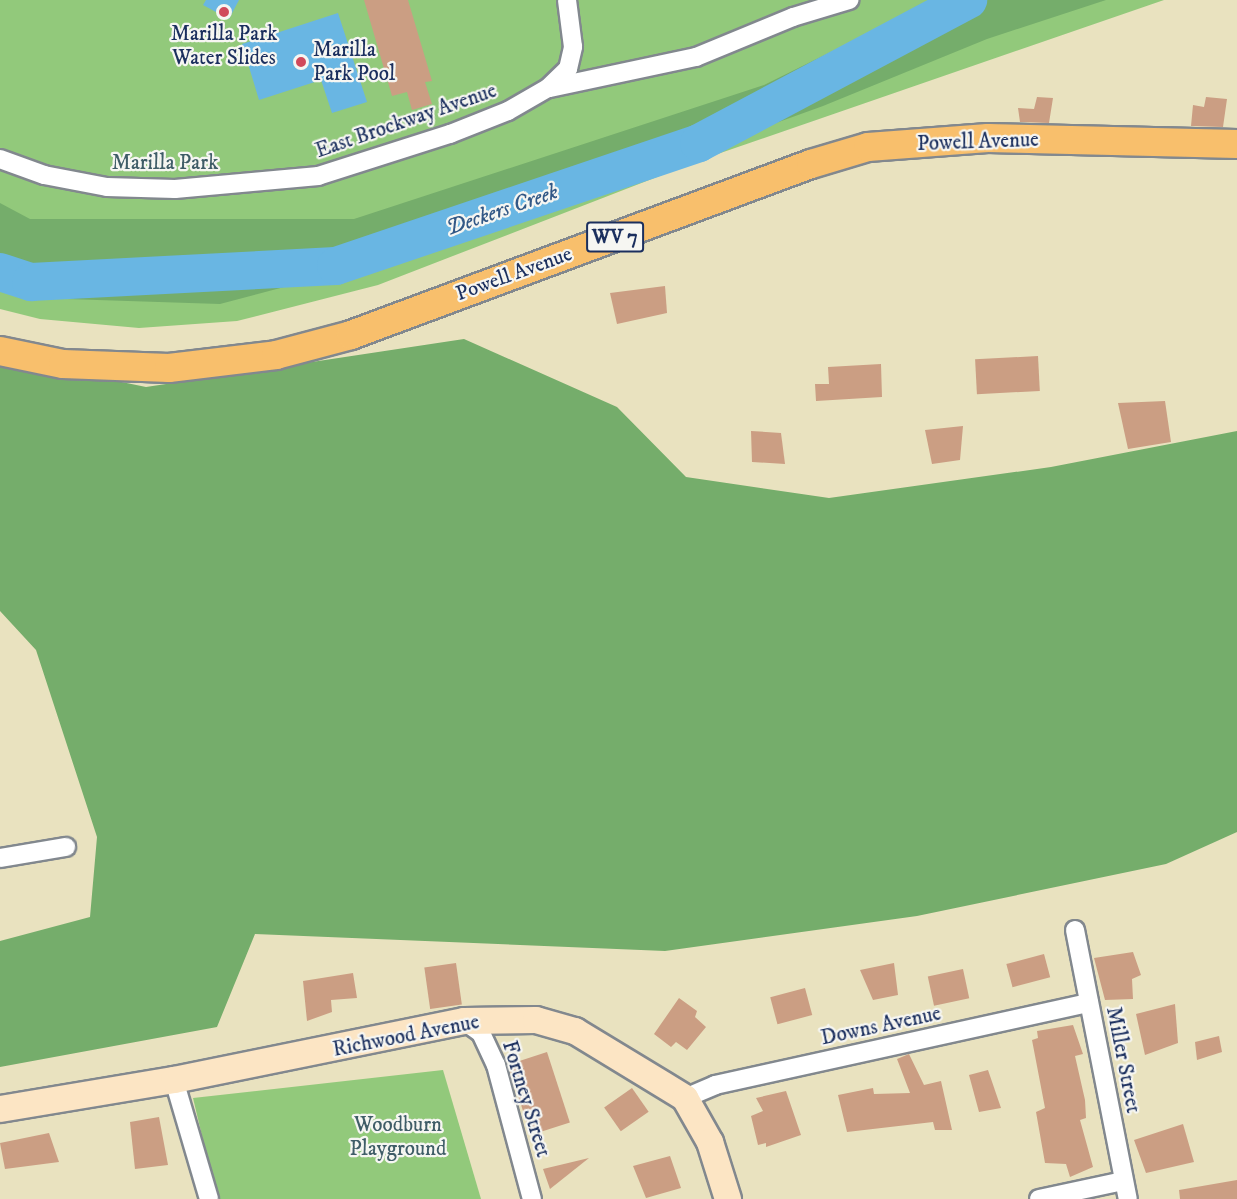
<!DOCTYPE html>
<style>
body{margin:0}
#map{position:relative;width:1237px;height:1199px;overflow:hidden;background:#e9e2bf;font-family:"IM FELL DW Pica",serif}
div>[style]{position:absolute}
.green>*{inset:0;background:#92c97b}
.forest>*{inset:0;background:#75ad6b}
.water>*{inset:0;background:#69b6e3}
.river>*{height:38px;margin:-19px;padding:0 19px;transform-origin:19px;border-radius:19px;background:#69b6e3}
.building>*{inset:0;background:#cb9e83;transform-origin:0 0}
.roads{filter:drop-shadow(2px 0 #82888e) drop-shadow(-2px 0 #82888e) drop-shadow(0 2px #82888e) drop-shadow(0 -2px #82888e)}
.street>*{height:18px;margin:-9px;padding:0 9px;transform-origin:9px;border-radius:9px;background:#fff}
.secondary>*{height:26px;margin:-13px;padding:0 13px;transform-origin:13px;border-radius:13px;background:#fce5c4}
.primary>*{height:28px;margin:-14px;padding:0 14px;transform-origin:14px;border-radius:14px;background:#f8bf6c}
.dots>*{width:16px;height:16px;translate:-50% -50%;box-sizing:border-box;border:3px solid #f6f6f2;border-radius:50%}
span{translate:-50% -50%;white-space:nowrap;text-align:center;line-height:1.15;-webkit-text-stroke:4.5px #f6f6f2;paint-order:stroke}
.shield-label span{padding:2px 4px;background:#f6f6f2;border:2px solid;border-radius:4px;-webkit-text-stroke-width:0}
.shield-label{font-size:20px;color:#1b2f5e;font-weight:700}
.poi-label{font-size:21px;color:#1b2f5e}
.left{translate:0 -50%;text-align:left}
.street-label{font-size:21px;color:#1b2f5e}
.park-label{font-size:21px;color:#3f5d67}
.water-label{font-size:22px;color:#325886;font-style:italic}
</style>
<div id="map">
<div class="green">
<div style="clip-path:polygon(0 0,1164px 0,706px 158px,378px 285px,237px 321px,139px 328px,40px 319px,0 309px)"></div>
<div style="clip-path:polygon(443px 1070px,481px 1199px,217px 1199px,193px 1098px)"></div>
</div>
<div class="forest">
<div style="clip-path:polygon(936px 0,1106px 0,987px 39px,823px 106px,427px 249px,220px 304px,36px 298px,0 285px,0 203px,30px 219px,354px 219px,764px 85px)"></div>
<div style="clip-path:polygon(464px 339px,617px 407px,686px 477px,829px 498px,1051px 467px,1237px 431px,1237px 832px,1166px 864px,917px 916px,665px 951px,255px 934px,217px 1027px,0 1067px,0 941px,90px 917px,97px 837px,36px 650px,0 611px,0 357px,146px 387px)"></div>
</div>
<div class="water">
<div style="clip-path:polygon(206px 0,239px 0,229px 19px,203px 5px)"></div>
<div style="clip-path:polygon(338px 13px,367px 102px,332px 113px,321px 80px,259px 100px,242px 44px)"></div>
</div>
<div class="river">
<div style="left:0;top:272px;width:33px;rotate:18deg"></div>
<div style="left:31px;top:282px;width:305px;rotate:-3deg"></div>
<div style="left:336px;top:266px;width:383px;rotate:-18.7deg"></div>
<div style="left:699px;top:143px;width:305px;rotate:-28deg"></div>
</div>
<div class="building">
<div style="clip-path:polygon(364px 0,408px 0,432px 81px,425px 82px,432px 104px,412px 110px,407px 92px,392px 96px)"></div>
<div style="clip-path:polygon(1037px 97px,1053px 98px,1049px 123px,1020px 122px,1018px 108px,1034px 109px)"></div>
<div style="clip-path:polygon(1206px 97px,1227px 99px,1223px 127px,1191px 126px,1193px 105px,1204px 107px)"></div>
<div style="clip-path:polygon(665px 286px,667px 313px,617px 324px,610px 293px)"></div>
<div style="left:1038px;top:356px;width:35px;height:63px;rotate:87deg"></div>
<div style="clip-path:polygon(881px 364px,882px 397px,816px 401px,815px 384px,829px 384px,828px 367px)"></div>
<div style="clip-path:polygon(1165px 401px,1171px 442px,1128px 449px,1118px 403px)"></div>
<div style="clip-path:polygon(963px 426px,960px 460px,932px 464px,925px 430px)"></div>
<div style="clip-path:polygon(751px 431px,781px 433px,785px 464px,752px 462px)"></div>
<div style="clip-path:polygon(1133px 952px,1141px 975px,1132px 979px,1133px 999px,1105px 1000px,1094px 958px)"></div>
<div style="left:1044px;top:954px;width:24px;height:39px;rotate:75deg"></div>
<div style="left:456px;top:963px;width:42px;height:32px;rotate:82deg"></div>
<div style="clip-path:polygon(894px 963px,898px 995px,873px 1000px,860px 970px)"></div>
<div style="left:963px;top:969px;width:30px;height:36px;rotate:78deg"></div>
<div style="clip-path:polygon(353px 973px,357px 998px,331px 1000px,332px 1012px,307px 1021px,303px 981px)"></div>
<div style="left:805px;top:988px;width:28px;height:36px;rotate:75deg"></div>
<div style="clip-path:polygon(679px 998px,697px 1011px,695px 1017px,706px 1027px,687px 1050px,676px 1042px,671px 1047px,654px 1034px)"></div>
<div style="clip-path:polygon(1175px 1004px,1178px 1043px,1145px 1055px,1136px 1014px)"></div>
<div style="clip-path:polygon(1073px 1025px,1083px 1054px,1075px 1056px,1085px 1100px,1086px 1118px,1080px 1120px,1093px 1167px,1070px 1177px,1066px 1164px,1045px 1163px,1036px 1112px,1045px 1108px,1032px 1040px,1038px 1038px,1037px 1031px)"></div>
<div style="clip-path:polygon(1219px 1036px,1222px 1052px,1197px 1060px,1195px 1042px)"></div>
<div style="left:547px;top:1052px;width:74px;height:41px;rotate:72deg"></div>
<div style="clip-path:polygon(909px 1054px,924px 1085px,941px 1081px,952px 1130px,935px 1130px,933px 1122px,847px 1132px,838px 1095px,873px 1088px,874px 1094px,910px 1093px,897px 1059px)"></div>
<div style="clip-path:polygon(988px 1070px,1001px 1108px,979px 1112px,969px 1075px)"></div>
<div style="left:632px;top:1088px;width:29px;height:34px;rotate:55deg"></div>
<div style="clip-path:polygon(786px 1091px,801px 1135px,766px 1147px,766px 1143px,758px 1145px,751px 1116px,763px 1111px,756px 1098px)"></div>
<div style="clip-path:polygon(159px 1117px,168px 1165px,135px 1169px,130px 1122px)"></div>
<div style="clip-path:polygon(1183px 1124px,1194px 1162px,1146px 1173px,1134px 1140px)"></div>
<div style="clip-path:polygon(49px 1133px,59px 1162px,5px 1169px,0 1143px)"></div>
<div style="clip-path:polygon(670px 1156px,681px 1188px,646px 1198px,633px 1166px)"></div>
<div style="clip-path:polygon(589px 1158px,550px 1189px,543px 1169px)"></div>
<div style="clip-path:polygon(1237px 1180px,1237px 1199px,1180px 1199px,1179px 1190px)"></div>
</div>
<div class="roads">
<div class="street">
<div style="left:550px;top:88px;width:149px;rotate:-12deg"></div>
<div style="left:696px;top:57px;width:105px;rotate:-22.4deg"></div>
<div style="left:793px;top:17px;width:59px;rotate:-16.9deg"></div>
<div style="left:0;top:159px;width:47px;rotate:20deg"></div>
<div style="left:44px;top:175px;width:64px;rotate:10.8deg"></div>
<div style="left:107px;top:187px;width:68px;rotate:1.7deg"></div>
<div style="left:175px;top:189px;width:144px;rotate:-5.2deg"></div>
<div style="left:318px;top:176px;width:139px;rotate:-17.7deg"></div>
<div style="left:450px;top:134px;width:62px;rotate:-21.6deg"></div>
<div style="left:508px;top:111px;width:46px;rotate:-29.9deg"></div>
<div style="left:548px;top:88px;width:28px;rotate:-44deg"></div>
<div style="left:568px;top:69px;width:23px;rotate:-77deg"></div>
<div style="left:573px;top:47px;width:47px;rotate:-97.3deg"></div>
<div style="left:0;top:858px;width:67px;rotate:-9.5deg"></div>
<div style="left:1075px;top:930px;width:274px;rotate:78.9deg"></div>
<div style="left:464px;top:1021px;width:21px;rotate:35deg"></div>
<div style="left:481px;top:1033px;width:35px;rotate:65deg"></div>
<div style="left:496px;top:1065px;width:139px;rotate:75deg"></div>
<div style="left:174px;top:1080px;width:124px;rotate:73.6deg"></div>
<div style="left:685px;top:1098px;width:33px;rotate:-23deg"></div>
<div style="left:715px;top:1085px;width:383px;rotate:-12.4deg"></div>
<div style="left:1039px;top:1199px;width:86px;rotate:-12.1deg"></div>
</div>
<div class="secondary">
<div style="left:0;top:1109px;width:176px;rotate:-9.5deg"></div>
<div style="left:174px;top:1080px;width:296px;rotate:-11.5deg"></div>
<div style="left:464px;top:1021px;width:72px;rotate:-0.8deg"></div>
<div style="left:536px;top:1020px;width:41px;rotate:15.8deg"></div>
<div style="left:575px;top:1031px;width:129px;rotate:31.3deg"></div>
<div style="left:685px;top:1098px;width:51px;rotate:60.4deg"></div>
<div style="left:710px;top:1142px;width:60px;rotate:72.5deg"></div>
</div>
<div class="primary">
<div style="left:0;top:351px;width:64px;rotate:11.7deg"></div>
<div style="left:63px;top:364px;width:106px;rotate:2.2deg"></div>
<div style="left:169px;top:368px;width:108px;rotate:-6.9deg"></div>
<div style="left:276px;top:355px;width:78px;rotate:-14.9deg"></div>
<div style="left:351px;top:335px;width:491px;rotate:-20.4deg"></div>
<div style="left:811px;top:164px;width:59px;rotate:-16.6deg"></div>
<div style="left:868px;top:147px;width:120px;rotate:-4.3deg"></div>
<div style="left:988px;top:138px;width:249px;rotate:1.4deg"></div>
</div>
</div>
<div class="dots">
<div style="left:224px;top:12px;background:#d1495b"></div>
<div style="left:301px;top:62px;background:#d1495b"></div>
</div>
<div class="shield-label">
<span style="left:615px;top:237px">WV 7</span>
</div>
<div class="poi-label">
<span style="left:224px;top:46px">Marilla Park<br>Water Slides</span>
<span class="left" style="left:313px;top:62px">Marilla<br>Park Pool</span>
</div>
<div class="street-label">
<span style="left:406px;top:121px;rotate:-19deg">East Brockway Avenue</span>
<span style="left:978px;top:142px;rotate:-2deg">Powell Avenue</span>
<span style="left:514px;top:274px;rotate:-20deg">Powell Avenue</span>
<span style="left:881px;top:1026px;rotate:-12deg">Downs Avenue</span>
<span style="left:406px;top:1036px;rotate:-11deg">Richwood Avenue</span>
<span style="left:1123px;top:1060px;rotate:79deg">Miller Street</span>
<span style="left:526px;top:1099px;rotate:73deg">Fortney Street</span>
</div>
<div class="park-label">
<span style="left:165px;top:163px">Marilla Park</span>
<span style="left:398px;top:1137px">Woodburn<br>Playground</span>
</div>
<div class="water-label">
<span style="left:502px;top:210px;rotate:-19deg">Deckers Creek</span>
</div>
</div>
